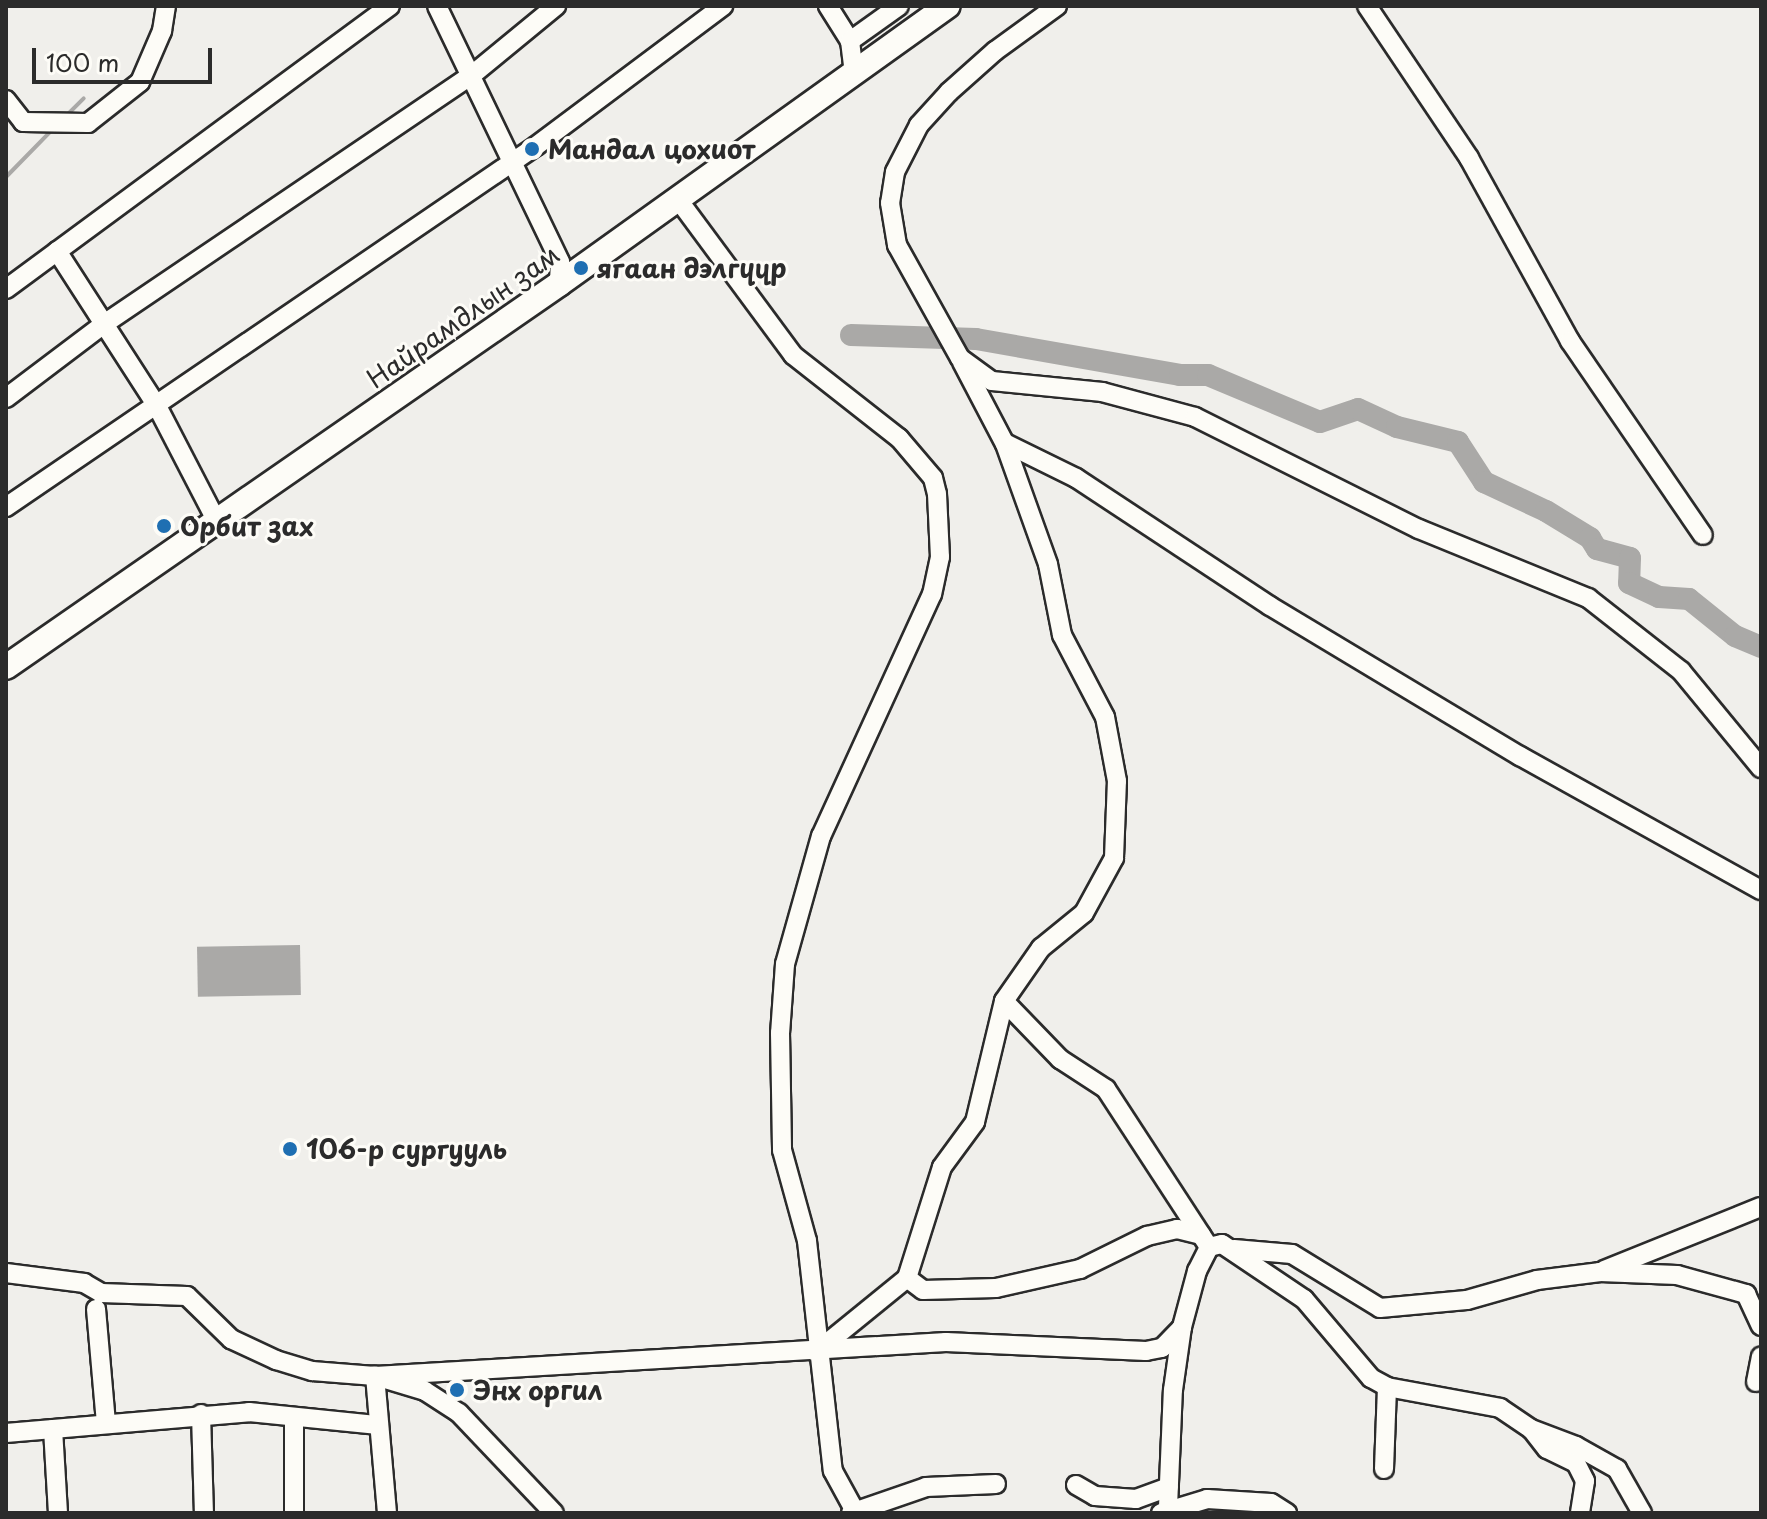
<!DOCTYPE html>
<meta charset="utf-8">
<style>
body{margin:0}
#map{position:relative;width:1767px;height:1519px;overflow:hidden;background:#f0efeb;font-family:"Playpen Sans",sans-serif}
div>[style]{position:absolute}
.water>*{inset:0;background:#aaa9a7;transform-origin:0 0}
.stream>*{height:4px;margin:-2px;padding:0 2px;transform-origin:2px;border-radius:2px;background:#aaa9a7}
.river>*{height:22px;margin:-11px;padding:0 11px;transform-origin:11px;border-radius:11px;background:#aaa9a7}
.roads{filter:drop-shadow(2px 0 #2b2b2b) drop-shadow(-2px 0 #2b2b2b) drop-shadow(0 2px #2b2b2b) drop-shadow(0 -2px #2b2b2b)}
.minor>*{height:18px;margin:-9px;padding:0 9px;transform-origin:9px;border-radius:9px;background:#fdfcf7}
.major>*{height:24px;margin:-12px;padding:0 12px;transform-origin:12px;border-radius:12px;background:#fdfcf7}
.dots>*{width:22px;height:22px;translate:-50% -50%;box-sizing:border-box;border:4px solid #fdfcf7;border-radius:50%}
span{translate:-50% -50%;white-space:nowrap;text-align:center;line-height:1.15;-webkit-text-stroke:6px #fdfcf7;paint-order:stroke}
.poi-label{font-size:26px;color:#2b2b2b;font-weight:700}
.left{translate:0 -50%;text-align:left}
.street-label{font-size:26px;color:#2b2b2b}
.frame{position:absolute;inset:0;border:8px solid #2b2b2b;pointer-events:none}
.scale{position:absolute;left:32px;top:48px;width:180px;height:36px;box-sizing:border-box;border:4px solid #2b2b2b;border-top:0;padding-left:10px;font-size:24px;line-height:28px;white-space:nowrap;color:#2b2b2b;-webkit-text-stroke:6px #fdfcf7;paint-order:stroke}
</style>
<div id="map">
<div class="water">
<div style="left:300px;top:945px;width:50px;height:103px;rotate:89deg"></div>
</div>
<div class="stream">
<div style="left:66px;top:116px;width:25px;rotate:-45deg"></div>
<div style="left:6px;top:177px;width:69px;rotate:-45.6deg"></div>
</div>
<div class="river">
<div style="left:851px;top:335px;width:125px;rotate:1.8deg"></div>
<div style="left:976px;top:339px;width:207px;rotate:10deg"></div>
<div style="left:1180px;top:375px;width:28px"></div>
<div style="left:1208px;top:375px;width:121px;rotate:22.8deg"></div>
<div style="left:1320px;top:422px;width:40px;rotate:-18.9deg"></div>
<div style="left:1358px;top:409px;width:43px;rotate:24.8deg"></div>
<div style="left:1397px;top:427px;width:63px;rotate:13.8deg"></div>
<div style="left:1458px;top:442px;width:48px;rotate:57deg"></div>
<div style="left:1484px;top:482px;width:68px;rotate:25.1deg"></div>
<div style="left:1546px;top:511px;width:52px;rotate:31.5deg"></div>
<div style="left:1590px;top:538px;width:13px;rotate:58deg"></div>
<div style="left:1597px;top:549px;width:34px;rotate:15deg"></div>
<div style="left:1630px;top:558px;width:25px;rotate:92deg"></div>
<div style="left:1629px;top:583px;width:33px;rotate:25deg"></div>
<div style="left:1659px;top:597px;width:30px;rotate:4deg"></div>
<div style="left:1689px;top:599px;width:59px;rotate:38.8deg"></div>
<div style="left:1735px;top:636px;width:28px;rotate:23deg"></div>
</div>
<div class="roads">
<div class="minor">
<div style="left:437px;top:6px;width:284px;rotate:64.3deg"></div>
<div style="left:560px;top:262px;width:22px;rotate:93deg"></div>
<div style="left:828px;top:6px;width:41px;rotate:57.8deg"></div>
<div style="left:850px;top:41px;width:33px;rotate:83deg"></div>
<div style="left:1057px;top:6px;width:77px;rotate:144deg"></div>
<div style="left:995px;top:51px;width:62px;rotate:138.3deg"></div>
<div style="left:949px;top:92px;width:45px;rotate:132.3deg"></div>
<div style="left:919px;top:125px;width:53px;rotate:117.1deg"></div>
<div style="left:895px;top:172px;width:31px;rotate:99deg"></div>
<div style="left:890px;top:203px;width:43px;rotate:80.5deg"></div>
<div style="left:897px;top:245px;width:129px;rotate:60.9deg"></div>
<div style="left:960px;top:358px;width:39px;rotate:36deg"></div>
<div style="left:992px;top:381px;width:111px;rotate:5.7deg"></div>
<div style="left:1102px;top:392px;width:96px;rotate:15deg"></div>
<div style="left:1195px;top:417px;width:250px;rotate:26.6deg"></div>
<div style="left:1419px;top:529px;width:183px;rotate:22.2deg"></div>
<div style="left:1588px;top:598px;width:118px;rotate:38.1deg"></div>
<div style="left:1681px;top:671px;width:126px;rotate:50.5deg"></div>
<div style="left:1367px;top:6px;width:183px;rotate:56.1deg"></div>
<div style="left:1469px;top:158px;width:209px;rotate:61.1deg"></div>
<div style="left:1570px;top:341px;width:235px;rotate:55.6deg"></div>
<div style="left:850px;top:41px;width:60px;rotate:-35.5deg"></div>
<div style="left:6px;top:100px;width:28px;rotate:52deg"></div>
<div style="left:23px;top:122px;width:65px;rotate:0.9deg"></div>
<div style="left:88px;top:123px;width:66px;rotate:-38.3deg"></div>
<div style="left:140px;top:82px;width:56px;rotate:-66.7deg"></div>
<div style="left:162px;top:31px;width:25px;rotate:-81deg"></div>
<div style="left:677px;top:198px;width:195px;rotate:53.5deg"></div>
<div style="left:793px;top:355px;width:135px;rotate:38.1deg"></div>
<div style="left:899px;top:438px;width:52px;rotate:49.6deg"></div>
<div style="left:933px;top:478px;width:16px;rotate:76deg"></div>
<div style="left:937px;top:494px;width:63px;rotate:87.3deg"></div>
<div style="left:940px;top:557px;width:38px;rotate:102deg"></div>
<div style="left:932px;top:594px;width:266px;rotate:114.6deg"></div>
<div style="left:821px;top:836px;width:133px;rotate:105.7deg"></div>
<div style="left:785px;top:964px;width:69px;rotate:94.1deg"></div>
<div style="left:780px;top:1033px;width:117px;rotate:89deg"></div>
<div style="left:782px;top:1150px;width:94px;rotate:74.6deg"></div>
<div style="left:807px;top:1241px;width:231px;rotate:83.6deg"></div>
<div style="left:833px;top:1471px;width:48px;rotate:61.3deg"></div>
<div style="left:57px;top:251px;width:187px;rotate:57.2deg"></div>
<div style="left:158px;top:408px;width:126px;rotate:62.6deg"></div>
<div style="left:6px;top:289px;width:477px;rotate:-36.4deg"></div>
<div style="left:6px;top:398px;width:123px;rotate:-37.1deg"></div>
<div style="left:104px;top:324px;width:444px;rotate:-34.1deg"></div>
<div style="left:472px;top:75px;width:109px;rotate:-39.4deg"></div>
<div style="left:1005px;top:443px;width:79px;rotate:26.2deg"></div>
<div style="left:1076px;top:478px;width:232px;rotate:33.4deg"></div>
<div style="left:1270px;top:606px;width:292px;rotate:31deg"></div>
<div style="left:1520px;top:756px;width:276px;rotate:29.1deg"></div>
<div style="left:6px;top:507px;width:641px;rotate:-34.26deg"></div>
<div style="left:536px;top:146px;width:234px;rotate:-36.8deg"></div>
<div style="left:1004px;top:1001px;width:81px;rotate:46deg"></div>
<div style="left:1060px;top:1059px;width:55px;rotate:33.1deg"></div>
<div style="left:1106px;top:1089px;width:189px;rotate:56.9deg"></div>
<div style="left:1234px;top:1249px;width:58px;rotate:4.9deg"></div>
<div style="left:1292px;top:1254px;width:103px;rotate:31.5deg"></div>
<div style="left:1380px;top:1308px;width:87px;rotate:-5.3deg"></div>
<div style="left:1467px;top:1300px;width:73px;rotate:-15.9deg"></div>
<div style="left:1537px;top:1280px;width:64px;rotate:-7.2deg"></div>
<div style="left:1600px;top:1272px;width:77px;rotate:2.2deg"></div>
<div style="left:1677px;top:1275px;width:72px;rotate:15.4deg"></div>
<div style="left:1746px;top:1294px;width:35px;rotate:65deg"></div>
<div style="left:1604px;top:1270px;width:169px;rotate:-21.9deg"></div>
<div style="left:6px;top:1273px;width:79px;rotate:7.3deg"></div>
<div style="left:84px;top:1283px;width:20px;rotate:30deg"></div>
<div style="left:101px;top:1293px;width:86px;rotate:2deg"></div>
<div style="left:187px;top:1296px;width:62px;rotate:44.3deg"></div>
<div style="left:231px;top:1339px;width:50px;rotate:25deg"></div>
<div style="left:276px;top:1360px;width:38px;rotate:17deg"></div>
<div style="left:312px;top:1371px;width:63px;rotate:4.5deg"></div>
<div style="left:375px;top:1376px;width:52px;rotate:16.7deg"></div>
<div style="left:425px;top:1391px;width:40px;rotate:32.9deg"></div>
<div style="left:459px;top:1413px;width:138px;rotate:46.5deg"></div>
<div style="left:907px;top:1278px;width:20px;rotate:37deg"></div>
<div style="left:923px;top:1290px;width:73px;rotate:-1.6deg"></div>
<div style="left:996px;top:1288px;width:86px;rotate:-12.7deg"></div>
<div style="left:1080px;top:1269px;width:75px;rotate:-26.2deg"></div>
<div style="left:1147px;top:1236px;width:31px;rotate:-13deg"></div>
<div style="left:1177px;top:1229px;width:25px;rotate:14deg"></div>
<div style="left:96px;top:1309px;width:115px;rotate:85deg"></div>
<div style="left:816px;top:1352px;width:117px;rotate:-39.1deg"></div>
<div style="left:907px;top:1278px;width:116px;rotate:-72.5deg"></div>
<div style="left:942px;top:1167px;width:56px;rotate:-53.7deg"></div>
<div style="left:975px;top:1122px;width:124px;rotate:-76.5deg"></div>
<div style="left:1004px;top:1001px;width:65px;rotate:-55.1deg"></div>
<div style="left:1041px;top:948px;width:55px;rotate:-39.1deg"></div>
<div style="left:1084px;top:913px;width:63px;rotate:-61.4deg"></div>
<div style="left:1114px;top:858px;width:77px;rotate:-87.8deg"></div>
<div style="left:1117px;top:781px;width:65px;rotate:-100.6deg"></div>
<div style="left:1105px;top:717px;width:93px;rotate:-117.7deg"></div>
<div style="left:1062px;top:635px;width:72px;rotate:-101.2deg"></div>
<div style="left:1048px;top:564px;width:127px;rotate:-109.7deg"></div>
<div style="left:1005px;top:444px;width:93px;rotate:-117.7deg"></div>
<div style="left:1756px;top:1382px;width:26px;rotate:-79deg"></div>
<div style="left:201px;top:1414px;width:99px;rotate:88.3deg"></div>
<div style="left:53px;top:1429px;width:84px;rotate:86.6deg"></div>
<div style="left:1532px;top:1430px;width:24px;rotate:52deg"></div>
<div style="left:1547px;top:1449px;width:32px;rotate:26deg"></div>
<div style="left:1576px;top:1463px;width:20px;rotate:63deg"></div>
<div style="left:1585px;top:1481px;width:32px;rotate:99deg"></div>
<div style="left:6px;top:1433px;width:244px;rotate:-4.9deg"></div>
<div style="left:249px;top:1412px;width:130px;rotate:5.8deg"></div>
<div style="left:1384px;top:1469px;width:82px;rotate:-87.9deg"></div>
<div style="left:1076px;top:1485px;width:22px;rotate:30deg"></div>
<div style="left:1095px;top:1496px;width:41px;rotate:4.2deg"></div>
<div style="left:1136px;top:1499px;width:35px;rotate:-20deg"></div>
<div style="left:1168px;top:1507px;width:117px;rotate:-87.6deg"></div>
<div style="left:1173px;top:1390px;width:64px;rotate:-81.9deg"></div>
<div style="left:1182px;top:1327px;width:58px;rotate:-75deg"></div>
<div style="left:1197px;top:1271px;width:27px;rotate:-63deg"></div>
<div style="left:1209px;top:1247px;width:13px;rotate:-13deg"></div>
<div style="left:1222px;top:1244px;width:99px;rotate:33.9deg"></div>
<div style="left:1304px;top:1299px;width:104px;rotate:49.7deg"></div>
<div style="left:1371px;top:1378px;width:18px;rotate:29deg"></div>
<div style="left:1387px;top:1387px;width:115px;rotate:10.5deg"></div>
<div style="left:1500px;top:1408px;width:37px;rotate:34deg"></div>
<div style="left:1531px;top:1429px;width:48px;rotate:20.7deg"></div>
<div style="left:1576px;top:1446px;width:47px;rotate:29.3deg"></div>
<div style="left:1617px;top:1469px;width:51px;rotate:60.4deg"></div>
<div style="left:294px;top:1513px;width:96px;rotate:-90deg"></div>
<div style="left:387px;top:1513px;width:138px;rotate:-95deg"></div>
<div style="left:375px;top:1376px;width:572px;rotate:-3.41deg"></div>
<div style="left:946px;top:1342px;width:200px;rotate:2.6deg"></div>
<div style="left:1146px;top:1351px;width:16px;rotate:-11deg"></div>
<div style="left:1162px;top:1348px;width:29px;rotate:-46deg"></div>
<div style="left:851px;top:1513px;width:79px;rotate:-19.1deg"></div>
<div style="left:926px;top:1487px;width:70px;rotate:-2.5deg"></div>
<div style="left:1161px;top:1513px;width:48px;rotate:-16.9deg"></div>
<div style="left:1207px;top:1499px;width:64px;rotate:3.6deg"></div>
<div style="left:1271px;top:1503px;width:19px;rotate:32deg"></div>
</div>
<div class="major">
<div style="left:6px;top:667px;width:673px;rotate:-34.71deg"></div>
<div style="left:559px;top:284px;width:478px;rotate:-35.6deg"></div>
</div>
</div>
<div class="dots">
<div style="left:532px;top:149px;background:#1f6fb2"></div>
<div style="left:581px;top:268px;background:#1f6fb2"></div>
<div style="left:164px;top:526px;background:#1f6fb2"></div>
<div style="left:290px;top:1149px;background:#1f6fb2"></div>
<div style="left:457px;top:1390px;background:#1f6fb2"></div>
</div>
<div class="poi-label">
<span class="left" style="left:548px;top:149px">Мандал цохиот</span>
<span class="left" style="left:597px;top:268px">ягаан дэлгүүр</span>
<span class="left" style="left:180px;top:526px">Орбит зах</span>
<span class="left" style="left:306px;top:1149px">106-р сургууль</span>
<span class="left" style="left:473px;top:1390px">Энх оргил</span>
</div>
<div class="street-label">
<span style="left:463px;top:316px;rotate:-35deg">Найрамдлын зам</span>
</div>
<div class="frame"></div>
<div class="scale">100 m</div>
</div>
